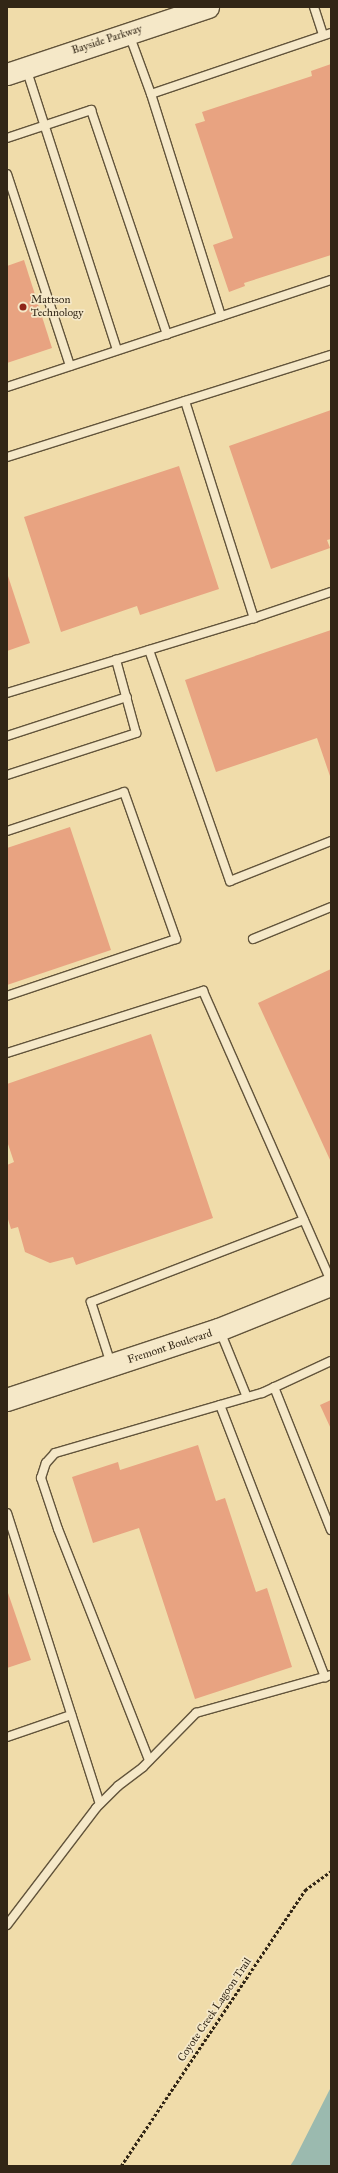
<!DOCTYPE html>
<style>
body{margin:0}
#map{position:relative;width:338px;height:2173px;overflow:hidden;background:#f0dcaa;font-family:"IM FELL Great Primer",serif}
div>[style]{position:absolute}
.water>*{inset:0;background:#9bbaaf}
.building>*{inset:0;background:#e8a381}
.path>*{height:2.5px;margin-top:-1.25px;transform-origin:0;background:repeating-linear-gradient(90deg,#322616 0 3px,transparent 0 5px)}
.roads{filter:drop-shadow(1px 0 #62543b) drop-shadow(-1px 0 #62543b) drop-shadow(0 1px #62543b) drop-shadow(0 -1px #62543b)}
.service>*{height:8px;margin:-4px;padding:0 4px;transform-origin:4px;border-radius:4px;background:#f5e8c8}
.tertiary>*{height:21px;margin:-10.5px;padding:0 10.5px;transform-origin:10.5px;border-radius:10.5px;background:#f5e8c8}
.secondary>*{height:22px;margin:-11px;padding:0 11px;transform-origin:11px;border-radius:11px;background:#f5e8c8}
.dots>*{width:11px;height:11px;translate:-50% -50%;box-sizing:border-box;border:2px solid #f5e8c8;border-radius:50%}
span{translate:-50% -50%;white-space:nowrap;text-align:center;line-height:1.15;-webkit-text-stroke:3.5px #f5e8c8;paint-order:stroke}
.street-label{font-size:11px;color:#322616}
.poi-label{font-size:11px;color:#322616}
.left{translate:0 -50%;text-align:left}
.frame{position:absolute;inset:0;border:8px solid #322616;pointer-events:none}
</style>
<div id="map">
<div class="water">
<div style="clip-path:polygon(331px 2087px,331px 2166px,290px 2166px,294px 2160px)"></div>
</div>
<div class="building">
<div style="clip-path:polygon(331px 64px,331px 255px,244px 283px,245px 286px,229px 292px,213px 245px,233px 238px,195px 124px,205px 121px,202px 112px,312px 76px,311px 71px)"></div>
<div style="clip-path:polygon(24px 260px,52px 348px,7px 363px,7px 266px)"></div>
<div style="clip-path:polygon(331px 410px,331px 539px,327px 540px,330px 548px,271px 569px,229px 446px)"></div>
<div style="clip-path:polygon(179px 466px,219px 589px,140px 615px,137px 606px,61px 632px,24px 517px)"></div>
<div style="clip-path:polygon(7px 573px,30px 643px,7px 651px)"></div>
<div style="clip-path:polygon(331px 630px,331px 779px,317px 738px,216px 772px,185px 680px)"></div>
<div style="clip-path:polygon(70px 827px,111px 950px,7px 985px,7px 848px)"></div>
<div style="clip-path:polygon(331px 969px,331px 1162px,258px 1003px)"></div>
<div style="clip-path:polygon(151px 1034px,213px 1218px,76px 1265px,73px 1257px,50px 1263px,25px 1252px,18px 1227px,11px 1229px,7px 1216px,7px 1165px,14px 1162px,7px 1141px,7px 1084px)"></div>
<div style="clip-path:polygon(331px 1400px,331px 1429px,320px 1405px)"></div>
<div style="clip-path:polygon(198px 1445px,216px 1501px,225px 1498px,256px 1592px,267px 1588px,292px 1667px,195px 1699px,139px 1528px,93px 1543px,72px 1477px,118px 1462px,120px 1470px)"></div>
<div style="clip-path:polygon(7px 1590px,31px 1660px,7px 1668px)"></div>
</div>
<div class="path">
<div style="left:121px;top:2166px;width:332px;rotate:-56.3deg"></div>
<div style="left:305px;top:1890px;width:32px;rotate:-36deg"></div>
</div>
<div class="roads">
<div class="service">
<div style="left:314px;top:7px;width:29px;rotate:72deg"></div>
<div style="left:129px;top:34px;width:64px;rotate:69.9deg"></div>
<div style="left:151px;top:94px;width:233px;rotate:72.5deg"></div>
<div style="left:26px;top:68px;width:296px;rotate:72.1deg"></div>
<div style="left:151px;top:94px;width:190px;rotate:-18.7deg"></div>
<div style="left:7px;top:138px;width:89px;rotate:-18.4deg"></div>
<div style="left:91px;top:110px;width:237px;rotate:71.3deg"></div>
<div style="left:7px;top:174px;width:202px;rotate:71.8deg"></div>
<div style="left:7px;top:387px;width:341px;rotate:-18.3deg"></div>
<div style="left:185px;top:401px;width:228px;rotate:72.4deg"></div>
<div style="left:7px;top:457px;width:340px;rotate:-17.5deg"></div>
<div style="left:149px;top:650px;width:245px;rotate:70.7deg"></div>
<div style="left:230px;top:881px;width:109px;rotate:-21.6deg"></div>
<div style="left:7px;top:693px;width:258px;rotate:-16.9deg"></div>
<div style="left:254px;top:618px;width:81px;rotate:-18.7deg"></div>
<div style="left:7px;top:736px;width:126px;rotate:-18deg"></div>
<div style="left:7px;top:775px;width:136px;rotate:-18deg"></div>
<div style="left:136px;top:733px;width:76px;rotate:-105.3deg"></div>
<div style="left:7px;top:831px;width:123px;rotate:-18.4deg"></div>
<div style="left:124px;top:792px;width:156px;rotate:70.5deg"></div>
<div style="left:176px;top:939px;width:178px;rotate:161.4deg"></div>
<div style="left:253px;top:939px;width:84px;rotate:-22.3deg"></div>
<div style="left:7px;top:1053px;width:206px;rotate:-17.6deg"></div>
<div style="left:203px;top:991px;width:317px;rotate:66.2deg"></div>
<div style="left:220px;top:1331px;width:71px;rotate:67.8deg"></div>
<div style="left:111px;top:1364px;width:65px;rotate:-107.9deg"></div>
<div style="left:91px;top:1302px;width:228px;rotate:-21.1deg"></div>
<div style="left:274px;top:1387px;width:154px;rotate:68.3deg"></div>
<div style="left:220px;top:1405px;width:292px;rotate:68.9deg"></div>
<div style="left:7px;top:1513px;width:305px;rotate:72.3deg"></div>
<div style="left:7px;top:1737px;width:68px;rotate:-19deg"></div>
<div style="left:149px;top:1760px;width:248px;rotate:-111.5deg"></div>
<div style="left:58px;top:1529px;width:54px;rotate:-108.4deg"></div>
<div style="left:41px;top:1478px;width:16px;rotate:-72deg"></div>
<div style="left:46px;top:1463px;width:13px;rotate:-48deg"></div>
<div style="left:55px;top:1453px;width:216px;rotate:-16.2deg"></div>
<div style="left:262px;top:1393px;width:76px;rotate:-24.9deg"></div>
<div style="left:7px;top:1925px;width:147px;rotate:-52.7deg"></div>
<div style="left:96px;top:1808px;width:31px;rotate:-45deg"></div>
<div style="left:118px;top:1786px;width:31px;rotate:-37deg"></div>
<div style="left:143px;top:1767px;width:76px;rotate:-45.5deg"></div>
<div style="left:196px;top:1713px;width:140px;rotate:-15.7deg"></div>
</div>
<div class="tertiary">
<div style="left:7px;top:74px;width:212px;rotate:-18.4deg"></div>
</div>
<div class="secondary">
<div style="left:7px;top:1400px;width:223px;rotate:-18.3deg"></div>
<div style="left:219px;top:1330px;width:121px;rotate:-21.9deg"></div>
</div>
</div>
<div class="dots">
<div style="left:23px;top:307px;background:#8f2418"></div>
</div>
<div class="street-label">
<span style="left:107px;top:40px;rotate:-18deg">Bayside Parkway</span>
<span style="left:170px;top:1347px;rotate:-18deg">Fremont Boulevard</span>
<span style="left:215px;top:2010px;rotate:-56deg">Coyote Creek Lagoon Trail</span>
</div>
<div class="poi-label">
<span class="left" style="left:31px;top:307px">Mattson<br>Technology</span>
</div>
<div class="frame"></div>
</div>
